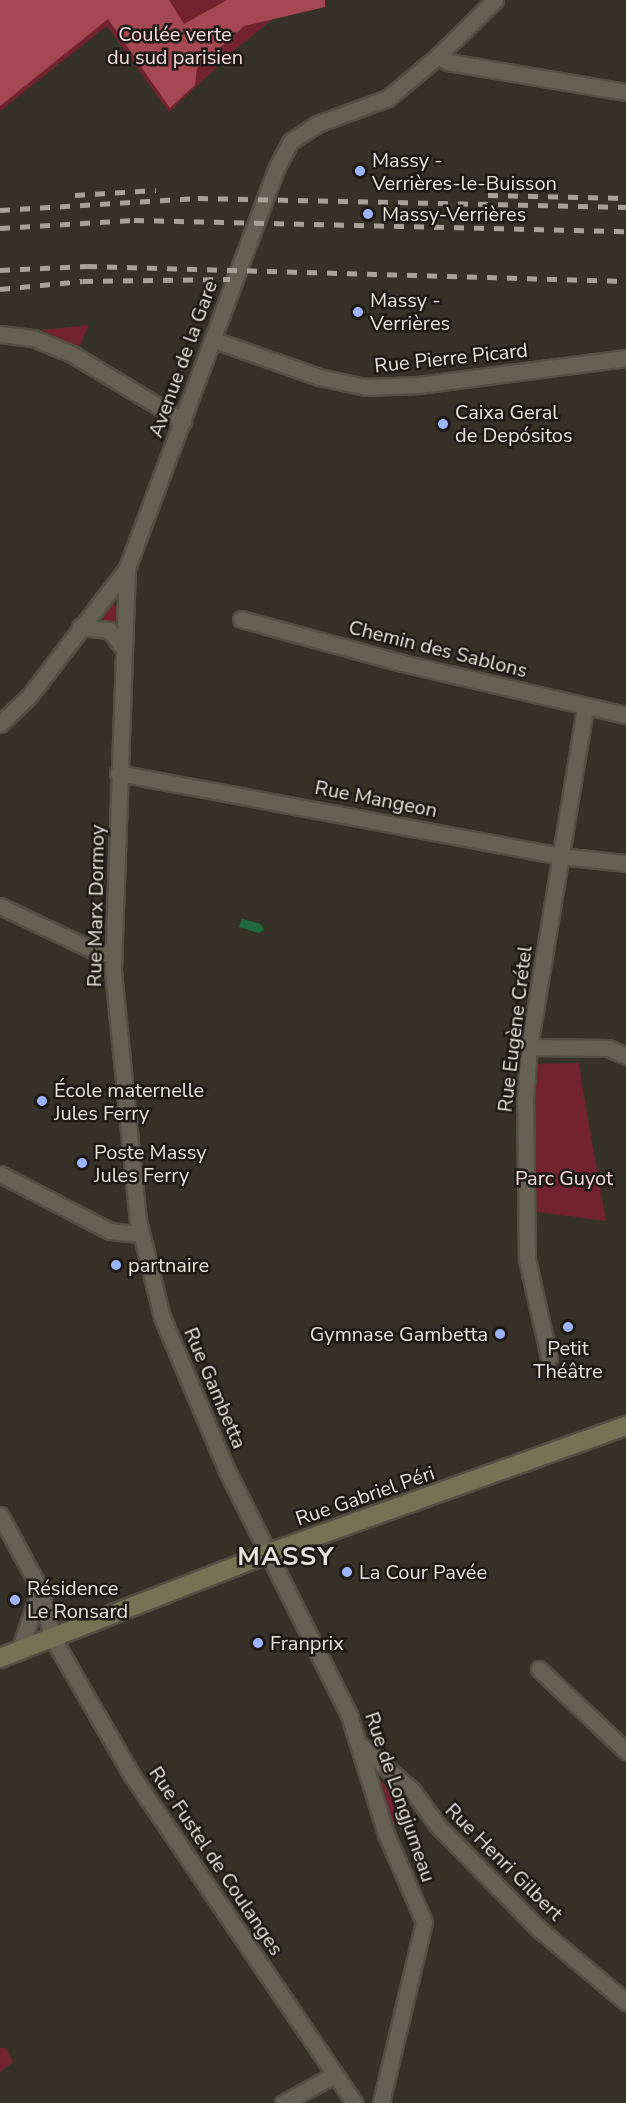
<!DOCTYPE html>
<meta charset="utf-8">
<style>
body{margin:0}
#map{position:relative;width:626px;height:2103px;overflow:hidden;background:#373227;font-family:"Nunito Sans",sans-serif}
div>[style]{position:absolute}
.green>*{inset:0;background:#73232f}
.forest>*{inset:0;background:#a54853}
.water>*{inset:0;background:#1f693f}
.roads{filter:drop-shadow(2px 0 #534f45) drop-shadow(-2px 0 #534f45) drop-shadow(0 2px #534f45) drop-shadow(0 -2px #534f45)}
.street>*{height:15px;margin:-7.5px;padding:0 7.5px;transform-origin:7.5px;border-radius:7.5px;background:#676155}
.secondary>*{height:18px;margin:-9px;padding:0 9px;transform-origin:9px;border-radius:9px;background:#747455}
.rail>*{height:4.5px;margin-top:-2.25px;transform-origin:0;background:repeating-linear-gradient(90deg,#a7a39b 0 10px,transparent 0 20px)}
.dots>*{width:16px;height:16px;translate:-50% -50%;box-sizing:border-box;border:3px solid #1d1a15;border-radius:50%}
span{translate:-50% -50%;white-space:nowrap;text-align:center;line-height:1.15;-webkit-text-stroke:5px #1d1a15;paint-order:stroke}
.park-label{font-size:20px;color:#f8dcdd}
.poi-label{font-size:20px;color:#e7e4dd}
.left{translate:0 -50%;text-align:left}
.right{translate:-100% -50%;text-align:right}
.street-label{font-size:20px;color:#e7e4dd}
.district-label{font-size:26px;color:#e7e4dd;font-weight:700;letter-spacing:1.5px}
</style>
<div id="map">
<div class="green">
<div style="clip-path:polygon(0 0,296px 0,236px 49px,169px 112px,107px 26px,0 111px)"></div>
<div style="clip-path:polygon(89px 325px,79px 348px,41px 330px)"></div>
<div style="clip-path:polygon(112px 603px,119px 609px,118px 624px,99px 618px)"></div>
<div style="clip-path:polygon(579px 1063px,582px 1085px,606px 1221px,531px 1211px,532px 1064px)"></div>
<div style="clip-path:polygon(377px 1777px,411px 1810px,393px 1825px)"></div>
<div style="clip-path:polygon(0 2048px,6px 2048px,13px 2062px,0 2072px)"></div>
</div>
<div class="forest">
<div style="clip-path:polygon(0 0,169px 0,184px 24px,227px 0,325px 0,325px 7px,244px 26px,197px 68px,195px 85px,170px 108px,108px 19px,0 106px)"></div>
</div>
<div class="water">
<div style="clip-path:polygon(242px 919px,261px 924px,264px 930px,259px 933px,239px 927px)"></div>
</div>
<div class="roads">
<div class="street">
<div style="left:438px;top:56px;width:12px;rotate:31deg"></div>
<div style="left:448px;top:62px;width:181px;rotate:9.6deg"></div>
<div style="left:0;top:334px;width:33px;rotate:7deg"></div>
<div style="left:33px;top:338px;width:42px;rotate:22.3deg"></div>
<div style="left:72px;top:354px;width:130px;rotate:31.1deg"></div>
<div style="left:214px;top:340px;width:111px;rotate:19.4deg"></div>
<div style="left:319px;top:377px;width:48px;rotate:12deg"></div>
<div style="left:366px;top:387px;width:52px;rotate:-2.2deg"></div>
<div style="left:418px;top:385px;width:210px;rotate:-7.4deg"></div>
<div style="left:127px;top:568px;width:403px;rotate:92deg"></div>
<div style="left:113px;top:971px;width:250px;rotate:84.3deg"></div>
<div style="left:138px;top:1220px;width:100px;rotate:76.1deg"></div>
<div style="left:162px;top:1317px;width:169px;rotate:67.1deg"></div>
<div style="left:228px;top:1473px;width:271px;rotate:63.4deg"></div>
<div style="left:349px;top:1715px;width:125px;rotate:72.7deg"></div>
<div style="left:386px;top:1834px;width:96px;rotate:66.6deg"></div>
<div style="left:424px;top:1922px;width:186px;rotate:103.4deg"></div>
<div style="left:241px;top:619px;width:167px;rotate:15.3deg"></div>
<div style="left:402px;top:663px;width:230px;rotate:13.1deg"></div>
<div style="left:80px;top:627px;width:29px;rotate:6deg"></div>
<div style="left:109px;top:630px;width:24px;rotate:52deg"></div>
<div style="left:0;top:724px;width:42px;rotate:-44deg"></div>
<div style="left:30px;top:695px;width:160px;rotate:-52.6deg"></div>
<div style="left:127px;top:568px;width:430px;rotate:-69.5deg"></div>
<div style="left:278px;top:165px;width:27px;rotate:-62deg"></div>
<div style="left:291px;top:141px;width:31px;rotate:-33deg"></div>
<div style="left:317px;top:124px;width:76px;rotate:-20.1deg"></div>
<div style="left:388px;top:98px;width:65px;rotate:-40deg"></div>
<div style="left:438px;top:56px;width:80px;rotate:-44.5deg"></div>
<div style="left:118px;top:773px;width:450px;rotate:10.6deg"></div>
<div style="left:560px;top:856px;width:66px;rotate:6.1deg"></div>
<div style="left:0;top:906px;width:112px;rotate:25.4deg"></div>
<div style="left:101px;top:954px;width:12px;rotate:-14deg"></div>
<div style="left:529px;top:1047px;width:79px;rotate:0.7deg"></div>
<div style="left:608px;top:1048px;width:20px;rotate:24deg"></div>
<div style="left:0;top:1174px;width:124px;rotate:27.4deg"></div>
<div style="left:110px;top:1231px;width:30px;rotate:6deg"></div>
<div style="left:549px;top:1357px;width:100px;rotate:-102.7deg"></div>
<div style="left:527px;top:1259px;width:159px;rotate:-90.7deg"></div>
<div style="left:525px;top:1100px;width:53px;rotate:-85.7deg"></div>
<div style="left:529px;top:1047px;width:345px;rotate:-80.6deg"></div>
<div style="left:0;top:1515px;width:84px;rotate:61.6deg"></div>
<div style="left:40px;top:1589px;width:49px;rotate:76deg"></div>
<div style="left:52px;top:1637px;width:158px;rotate:60deg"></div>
<div style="left:131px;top:1774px;width:398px;rotate:55.8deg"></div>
<div style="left:19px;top:1651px;width:65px;rotate:-71.3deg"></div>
<div style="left:539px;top:1669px;width:120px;rotate:43.3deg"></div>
<div style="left:360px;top:1745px;width:69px;rotate:40.9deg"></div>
<div style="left:412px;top:1790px;width:44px;rotate:54.2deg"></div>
<div style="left:438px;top:1826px;width:144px;rotate:45.6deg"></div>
<div style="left:539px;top:1929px;width:114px;rotate:40deg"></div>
<div style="left:283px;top:2103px;width:58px;rotate:-28.8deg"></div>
</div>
<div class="secondary">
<div style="left:0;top:1658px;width:289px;rotate:-21.3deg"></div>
<div style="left:269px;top:1553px;width:379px;rotate:-19.6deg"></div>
</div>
</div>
<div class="rail">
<div style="left:75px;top:195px;width:81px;rotate:-3.5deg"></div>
<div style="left:488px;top:195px;width:138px;rotate:1.2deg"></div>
<div style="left:0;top:210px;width:198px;rotate:-3.5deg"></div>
<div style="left:198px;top:198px;width:428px;rotate:1.2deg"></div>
<div style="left:0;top:228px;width:134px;rotate:-3.4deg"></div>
<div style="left:134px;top:220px;width:492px;rotate:1.3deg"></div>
<div style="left:0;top:270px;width:87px;rotate:-2.6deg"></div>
<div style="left:87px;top:266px;width:539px;rotate:1.59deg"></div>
<div style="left:0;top:289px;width:83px;rotate:-5.5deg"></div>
<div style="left:83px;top:281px;width:147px;rotate:-0.8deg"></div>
</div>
<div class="dots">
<div style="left:360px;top:171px;background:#9db4fd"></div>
<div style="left:368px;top:214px;background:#9db4fd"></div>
<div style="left:358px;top:312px;background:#9db4fd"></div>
<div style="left:443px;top:424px;background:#9db4fd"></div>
<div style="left:42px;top:1101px;background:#9db4fd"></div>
<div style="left:82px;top:1163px;background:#9db4fd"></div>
<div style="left:116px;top:1265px;background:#9db4fd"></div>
<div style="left:568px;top:1327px;background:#9db4fd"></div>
<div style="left:500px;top:1334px;background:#9db4fd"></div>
<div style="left:347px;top:1572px;background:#9db4fd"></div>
<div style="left:15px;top:1600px;background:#9db4fd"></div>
<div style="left:258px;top:1643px;background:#9db4fd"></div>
</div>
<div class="park-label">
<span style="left:175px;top:46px">Coulée verte<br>du sud parisien</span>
<span style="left:564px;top:1178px">Parc Guyot</span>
</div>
<div class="poi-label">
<span class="left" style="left:372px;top:172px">Massy -<br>Verrières-le-Buisson</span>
<span class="left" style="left:382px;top:214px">Massy-Verrières</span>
<span class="left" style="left:370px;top:312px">Massy -<br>Verrières</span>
<span class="left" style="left:455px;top:424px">Caixa Geral<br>de Depósitos</span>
<span class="left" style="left:54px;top:1102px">École maternelle<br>Jules Ferry</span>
<span class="left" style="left:94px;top:1164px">Poste Massy<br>Jules Ferry</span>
<span class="left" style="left:128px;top:1265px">partnaire</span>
<span class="right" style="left:488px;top:1334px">Gymnase Gambetta</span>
<span style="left:568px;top:1360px">Petit<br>Théâtre</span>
<span class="left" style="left:359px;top:1572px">La Cour Pavée</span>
<span class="left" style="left:27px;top:1600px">Résidence<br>Le Ronsard</span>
<span class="left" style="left:270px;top:1643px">Franprix</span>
</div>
<div class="street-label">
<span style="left:451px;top:358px;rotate:-6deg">Rue Pierre Picard</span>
<span style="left:183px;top:359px;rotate:-70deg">Avenue de la Gare</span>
<span style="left:438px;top:649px;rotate:14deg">Chemin des Sablons</span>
<span style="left:376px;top:799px;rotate:11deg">Rue Mangeon</span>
<span style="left:96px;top:906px;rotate:-89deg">Rue Marx Dormoy</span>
<span style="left:515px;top:1029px;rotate:-83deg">Rue Eugène Crétel</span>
<span style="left:215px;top:1388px;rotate:67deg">Rue Gambetta</span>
<span style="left:365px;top:1496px;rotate:-19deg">Rue Gabriel Péri</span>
<span style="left:400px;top:1797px;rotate:71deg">Rue de Longjumeau</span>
<span style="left:216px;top:1861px;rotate:56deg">Rue Fustel de Coulanges</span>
<span style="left:504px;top:1862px;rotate:45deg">Rue Henri Gilbert</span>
</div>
<div class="district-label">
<span style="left:286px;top:1557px">MASSY</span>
</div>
</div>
